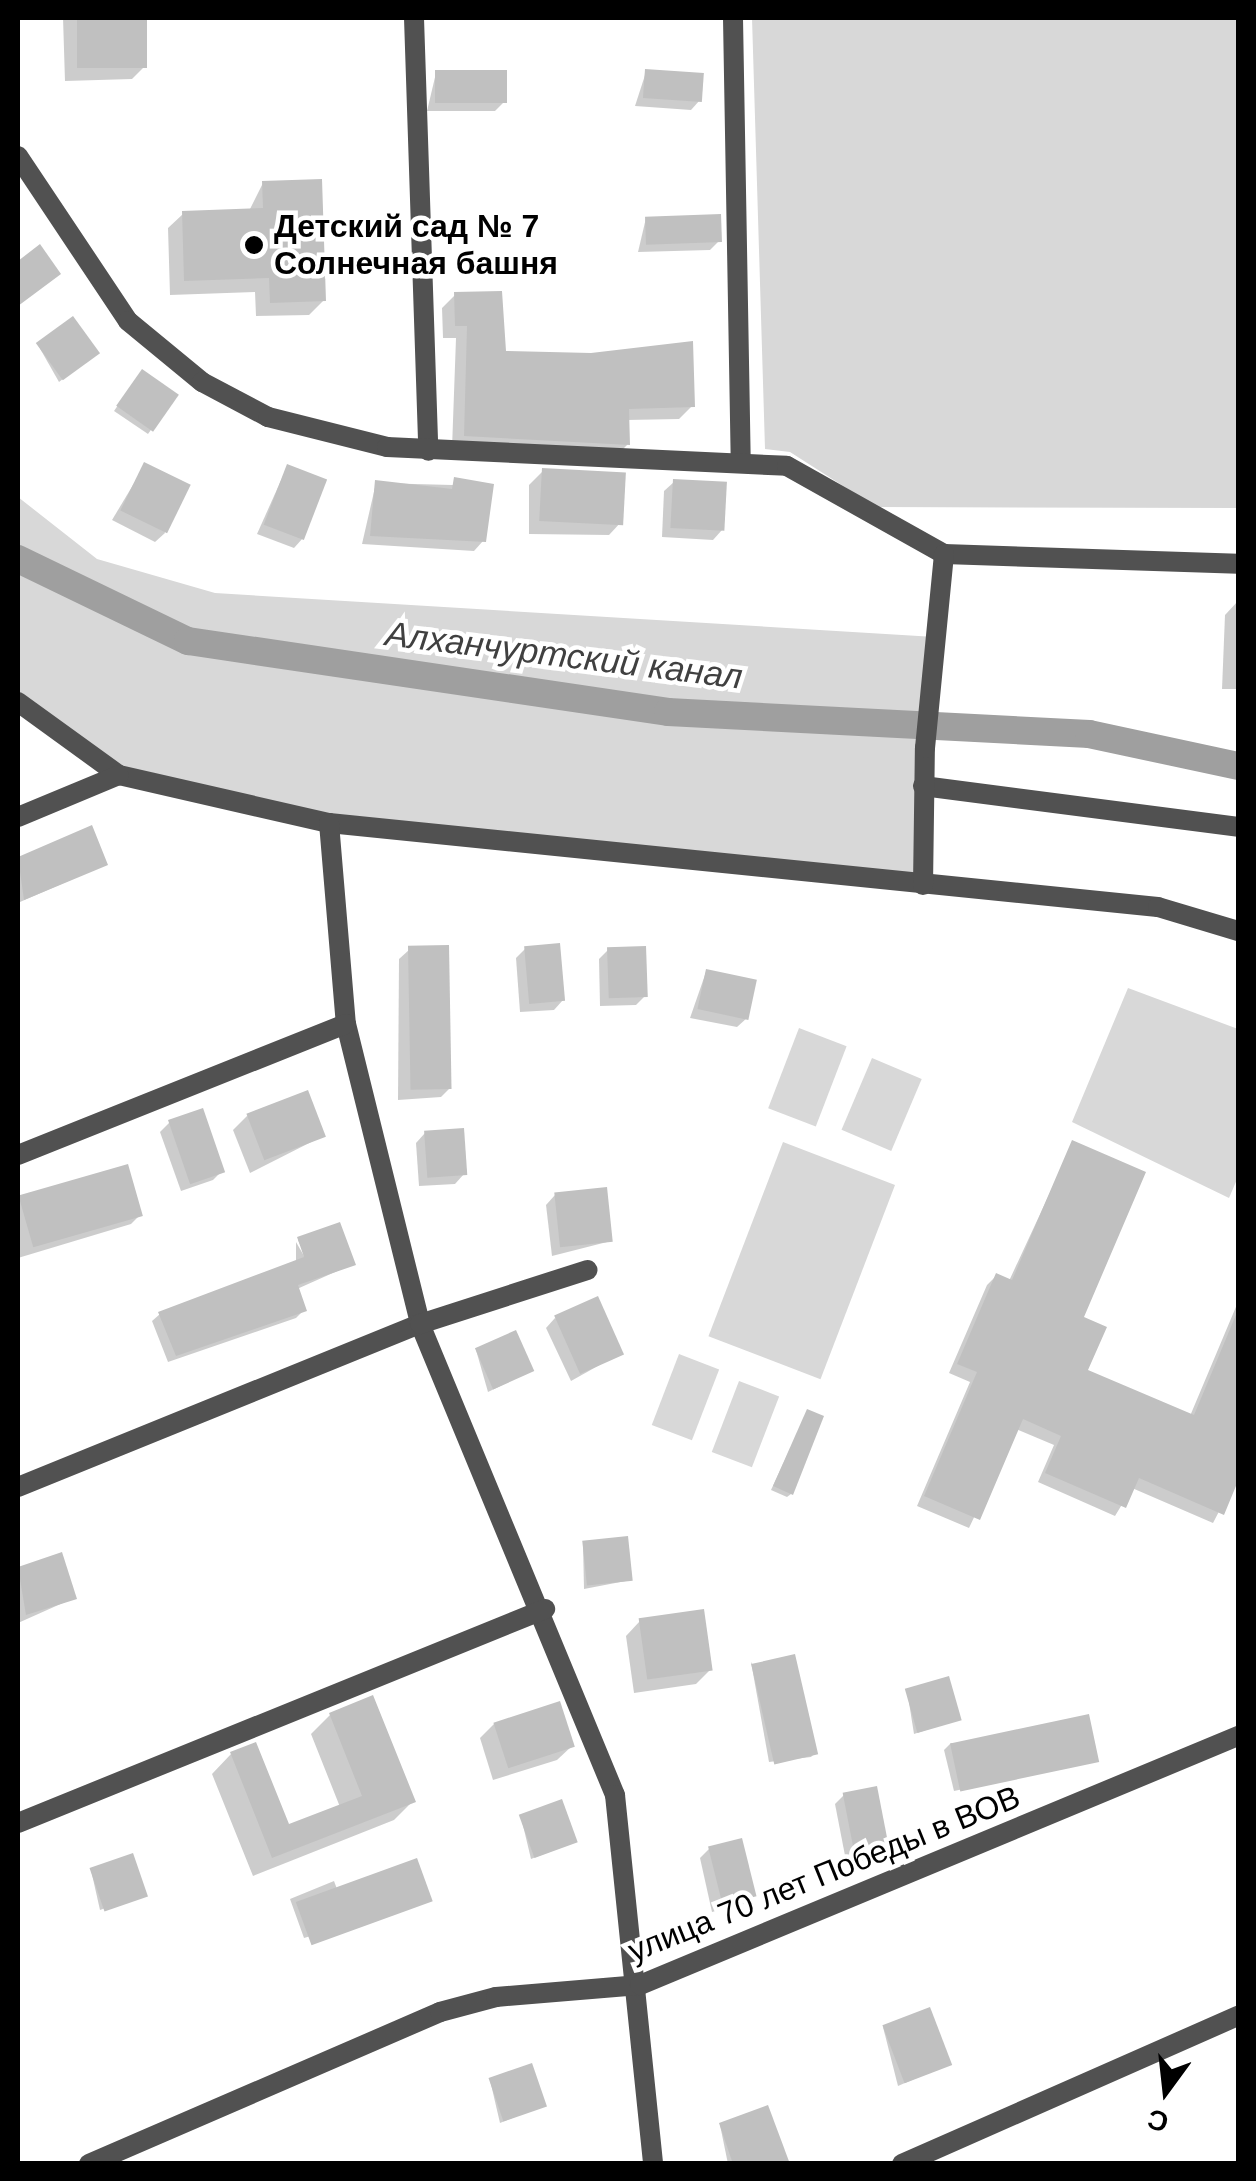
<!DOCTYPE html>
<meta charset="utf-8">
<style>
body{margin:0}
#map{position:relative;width:1256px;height:2181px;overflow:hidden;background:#fff;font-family:Helvetica,sans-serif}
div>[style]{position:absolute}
.green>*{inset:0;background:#d8d8d8;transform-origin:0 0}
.shadow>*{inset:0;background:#0003}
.canal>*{height:28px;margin:-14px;padding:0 14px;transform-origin:14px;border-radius:14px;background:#9f9f9f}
.building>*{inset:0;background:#c0c0c0;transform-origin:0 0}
.street>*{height:20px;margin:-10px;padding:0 10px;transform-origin:10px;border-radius:10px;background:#515151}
.dots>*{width:28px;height:28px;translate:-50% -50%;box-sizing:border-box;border:5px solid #fff;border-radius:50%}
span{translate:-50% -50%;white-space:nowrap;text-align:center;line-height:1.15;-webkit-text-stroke:9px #fff;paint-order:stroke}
.poi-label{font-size:32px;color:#000;font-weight:700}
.left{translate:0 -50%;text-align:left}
.street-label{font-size:32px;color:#000}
.water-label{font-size:35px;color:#404040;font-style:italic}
.frame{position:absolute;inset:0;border:20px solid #000;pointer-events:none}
.north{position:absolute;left:1116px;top:2041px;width:100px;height:100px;-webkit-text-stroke:8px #fff;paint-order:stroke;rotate:195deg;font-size:28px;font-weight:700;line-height:40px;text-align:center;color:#000}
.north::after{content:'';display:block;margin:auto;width:35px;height:45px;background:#000;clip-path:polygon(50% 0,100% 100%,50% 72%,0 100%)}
</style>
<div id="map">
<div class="green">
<div style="clip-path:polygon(752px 18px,1238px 18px,1238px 508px,876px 507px,790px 452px,765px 449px)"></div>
<div style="clip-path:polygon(18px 497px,97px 559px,215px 593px,935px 637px,923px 885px,329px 823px,119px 775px,18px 702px)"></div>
<div style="clip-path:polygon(1128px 988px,1238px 1029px,1238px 1177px,1229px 1198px,1072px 1122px)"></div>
<div style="left:799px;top:1028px;width:51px;height:86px;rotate:21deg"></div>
<div style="left:872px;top:1058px;width:54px;height:78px;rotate:23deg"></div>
<div style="left:783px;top:1142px;width:120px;height:208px;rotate:21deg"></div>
<div style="left:679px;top:1354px;width:43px;height:76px;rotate:21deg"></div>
<div style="left:739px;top:1381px;width:43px;height:76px;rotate:21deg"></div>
</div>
<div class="shadow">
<div style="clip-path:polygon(63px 18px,145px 18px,147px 64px,132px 79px,65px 81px)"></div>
<div style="clip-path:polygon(646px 72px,700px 100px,691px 110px,635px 106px)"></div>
<div style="clip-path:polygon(436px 73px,504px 102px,495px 111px,427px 111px)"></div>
<div style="clip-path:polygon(263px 183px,324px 300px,309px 315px,256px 316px,255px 292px,170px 295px,168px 228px,183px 214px,249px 211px)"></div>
<div style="clip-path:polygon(646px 218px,719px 241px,710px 250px,638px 252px)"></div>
<div style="clip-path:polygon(455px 295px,504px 353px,692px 406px,679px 419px,627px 420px,628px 444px,615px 457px,452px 448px,456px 338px,443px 338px,442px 308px)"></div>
<div style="clip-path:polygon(38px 345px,93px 356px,59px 382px)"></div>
<div style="clip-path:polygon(138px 376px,176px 395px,148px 434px,114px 411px)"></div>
<div style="clip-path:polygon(145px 465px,165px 533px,155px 542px,112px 520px)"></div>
<div style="clip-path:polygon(287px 467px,303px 538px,294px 548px,257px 534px)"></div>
<div style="clip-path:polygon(543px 471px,623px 520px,609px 535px,529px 534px,529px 485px)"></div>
<div style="clip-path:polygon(674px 482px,722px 530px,713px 540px,662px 537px,664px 491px)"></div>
<div style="clip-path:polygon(376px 483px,491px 486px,483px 541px,474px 551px,362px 544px)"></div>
<div style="clip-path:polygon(1238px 601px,1238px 689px,1222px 689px,1225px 615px)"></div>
<div style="clip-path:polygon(90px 828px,105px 865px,20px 902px,18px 859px)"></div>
<div style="clip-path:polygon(525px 949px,563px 1000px,554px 1010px,520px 1012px,516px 958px)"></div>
<div style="clip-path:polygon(409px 950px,450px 1088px,441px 1097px,398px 1100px,399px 959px)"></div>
<div style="clip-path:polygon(608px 950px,645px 996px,636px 1005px,600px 1006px,599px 959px)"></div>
<div style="clip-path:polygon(706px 972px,747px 1018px,737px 1027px,690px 1018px)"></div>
<div style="clip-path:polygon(247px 1116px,323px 1136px,250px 1173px,233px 1130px)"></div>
<div style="clip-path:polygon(170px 1122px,222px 1171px,213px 1180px,181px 1191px,160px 1132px)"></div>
<div style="clip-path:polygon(425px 1133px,464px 1174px,455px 1184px,419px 1186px,416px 1143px)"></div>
<div style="clip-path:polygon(1073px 1143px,1085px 1371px,1190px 1416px,1238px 1302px,1238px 1475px,1213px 1523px,1132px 1488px,1115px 1516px,1038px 1482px,1054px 1445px,1016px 1429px,969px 1528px,917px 1506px,970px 1382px,949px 1373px,987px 1285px,996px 1276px,1009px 1281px)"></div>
<div style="clip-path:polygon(127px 1167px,140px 1215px,131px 1224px,18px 1258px,18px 1197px)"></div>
<div style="clip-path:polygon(555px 1195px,611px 1241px,552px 1256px,546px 1205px)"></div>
<div style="clip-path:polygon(338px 1225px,353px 1264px,297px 1289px,304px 1310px,296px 1318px,168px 1362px,152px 1321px,160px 1314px,296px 1263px,296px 1242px,311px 1268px,298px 1240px)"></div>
<div style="clip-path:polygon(555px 1318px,621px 1353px,571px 1381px,546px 1328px)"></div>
<div style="clip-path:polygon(476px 1350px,531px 1371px,488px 1392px)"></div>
<div style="clip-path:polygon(807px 1412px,791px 1494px,787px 1497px,771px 1490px)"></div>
<div style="clip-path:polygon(583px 1544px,631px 1580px,584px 1589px)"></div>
<div style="clip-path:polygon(60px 1556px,74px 1598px,18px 1623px,18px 1570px)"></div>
<div style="clip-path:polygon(640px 1621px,711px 1669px,696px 1684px,634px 1693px,626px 1636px)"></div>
<div style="clip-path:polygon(751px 1662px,815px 1753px,811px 1757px,769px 1762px)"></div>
<div style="clip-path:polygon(907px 1690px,959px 1719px,914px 1734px)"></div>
<div style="clip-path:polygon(330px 1715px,413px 1801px,394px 1820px,253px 1876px,212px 1774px,231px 1754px,288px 1828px,340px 1807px,311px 1734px)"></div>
<div style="clip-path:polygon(494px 1724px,572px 1746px,557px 1760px,493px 1780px,480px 1738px)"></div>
<div style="clip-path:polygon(951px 1743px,1096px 1761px,954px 1791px,944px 1750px)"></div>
<div style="clip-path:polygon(844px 1795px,888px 1856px,878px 1865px,848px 1871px,835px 1804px)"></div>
<div style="clip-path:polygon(521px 1817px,575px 1842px,531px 1859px)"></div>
<div style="clip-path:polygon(709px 1849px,753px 1895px,744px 1904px,712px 1912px,700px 1858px)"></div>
<div style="clip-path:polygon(91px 1870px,144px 1894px,100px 1910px)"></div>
<div style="clip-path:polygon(334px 1881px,337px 1889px,430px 1901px,304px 1938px,290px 1899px)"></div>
<div style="clip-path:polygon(883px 2027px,949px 2064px,898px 2086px)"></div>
<div style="clip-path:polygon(490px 2080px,544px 2105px,500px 2123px)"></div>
<div style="clip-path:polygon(720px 2125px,781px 2164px,728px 2164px)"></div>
</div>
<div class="canal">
<div style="left:18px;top:559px;width:189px;rotate:25.8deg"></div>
<div style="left:188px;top:641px;width:485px;rotate:8.4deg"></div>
<div style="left:668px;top:712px;width:422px;rotate:3deg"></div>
<div style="left:1089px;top:734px;width:152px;rotate:12.1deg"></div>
</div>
<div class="building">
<div style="left:77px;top:18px;width:70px;height:50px"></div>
<div style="left:645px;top:69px;width:59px;height:29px;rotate:4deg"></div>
<div style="left:435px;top:70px;width:72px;height:33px"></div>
<div style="clip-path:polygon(322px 179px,326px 301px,270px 303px,269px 278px,184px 281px,182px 211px,263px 208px,262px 181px)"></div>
<div style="left:721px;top:214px;width:28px;height:76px;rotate:88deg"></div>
<div style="clip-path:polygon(40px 244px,61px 274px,18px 306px,18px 261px)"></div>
<div style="clip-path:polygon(502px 291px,506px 351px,591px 353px,693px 341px,695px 407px,629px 409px,630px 445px,464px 436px,467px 326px,455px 326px,454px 292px)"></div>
<div style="left:73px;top:316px;width:46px;height:46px;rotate:54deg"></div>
<div style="left:142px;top:369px;width:45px;height:45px;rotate:35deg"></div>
<div style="left:144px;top:462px;width:52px;height:54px;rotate:26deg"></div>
<div style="left:287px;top:464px;width:43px;height:65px;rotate:21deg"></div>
<div style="left:542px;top:468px;width:84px;height:53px;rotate:3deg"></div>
<div style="clip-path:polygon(454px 477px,494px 484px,486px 542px,370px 536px,375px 480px,452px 489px)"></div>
<div style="left:673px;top:479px;width:54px;height:49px;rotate:3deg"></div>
<div style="clip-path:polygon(92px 825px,108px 865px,24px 900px,18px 857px)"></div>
<div style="left:560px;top:943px;width:58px;height:36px;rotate:85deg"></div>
<div style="left:449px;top:945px;width:144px;height:41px;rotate:89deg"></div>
<div style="left:646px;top:946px;width:51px;height:39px;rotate:88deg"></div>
<div style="left:706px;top:969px;width:52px;height:41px;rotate:12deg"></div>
<div style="left:308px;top:1090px;width:50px;height:66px;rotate:69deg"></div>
<div style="left:203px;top:1108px;width:68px;height:37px;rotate:71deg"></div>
<div style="left:464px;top:1128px;width:47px;height:40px;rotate:86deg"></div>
<div style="clip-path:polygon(1072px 1140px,1146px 1172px,1084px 1317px,1107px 1327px,1088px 1370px,1194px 1415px,1238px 1310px,1238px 1481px,1224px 1515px,1139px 1478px,1126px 1508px,1045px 1473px,1061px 1436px,1023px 1419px,980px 1520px,924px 1496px,977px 1372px,957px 1364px,996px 1273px,1012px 1280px)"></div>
<div style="left:128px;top:1164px;width:54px;height:114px;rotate:74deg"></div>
<div style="left:607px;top:1187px;width:55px;height:53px;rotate:84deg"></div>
<div style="clip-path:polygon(340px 1222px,356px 1265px,298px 1285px,307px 1311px,176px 1356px,158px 1312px,304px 1257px,297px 1237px)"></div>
<div style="left:598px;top:1296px;width:64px;height:48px;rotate:66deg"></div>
<div style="left:516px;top:1330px;width:45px;height:45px;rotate:66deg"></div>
<div style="clip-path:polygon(807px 1409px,824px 1416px,793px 1495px,773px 1486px)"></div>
<div style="left:628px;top:1536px;width:45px;height:46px;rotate:84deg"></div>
<div style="clip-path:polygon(62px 1552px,77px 1599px,26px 1615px,18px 1567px)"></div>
<div style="left:704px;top:1609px;width:62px;height:66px;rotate:82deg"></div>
<div style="left:795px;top:1654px;width:103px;height:45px;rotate:77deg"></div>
<div style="left:949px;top:1676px;width:46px;height:46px;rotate:74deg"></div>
<div style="clip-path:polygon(373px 1695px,416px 1802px,272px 1858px,230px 1752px,256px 1742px,289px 1824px,362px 1796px,329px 1713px)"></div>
<div style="left:560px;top:1701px;width:48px;height:70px;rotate:72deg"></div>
<div style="left:1089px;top:1714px;width:49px;height:142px;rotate:78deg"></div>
<div style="left:877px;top:1786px;width:71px;height:35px;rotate:79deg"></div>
<div style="left:562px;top:1799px;width:46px;height:46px;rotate:70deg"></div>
<div style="left:742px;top:1838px;width:60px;height:35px;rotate:76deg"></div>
<div style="left:133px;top:1853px;width:46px;height:46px;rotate:71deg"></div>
<div style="left:417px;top:1858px;width:46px;height:129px;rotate:70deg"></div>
<div style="left:930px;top:2007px;width:62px;height:51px;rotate:69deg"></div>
<div style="left:532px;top:2063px;width:46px;height:46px;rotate:71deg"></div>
<div style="clip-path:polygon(768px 2105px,790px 2164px,733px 2164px,719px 2123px)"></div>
</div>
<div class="street">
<div style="left:414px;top:18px;width:433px;rotate:88.1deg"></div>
<div style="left:733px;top:18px;width:444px;rotate:89deg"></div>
<div style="left:18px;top:156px;width:198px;rotate:56.3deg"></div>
<div style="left:128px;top:321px;width:96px;rotate:39.5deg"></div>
<div style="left:202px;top:382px;width:75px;rotate:27.9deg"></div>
<div style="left:268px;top:417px;width:123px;rotate:14.1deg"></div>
<div style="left:387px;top:447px;width:400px;rotate:2.7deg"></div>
<div style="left:787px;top:466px;width:180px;rotate:29.3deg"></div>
<div style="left:944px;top:554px;width:294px;rotate:1.9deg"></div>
<div style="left:18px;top:702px;width:125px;rotate:35.9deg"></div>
<div style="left:119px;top:775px;width:215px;rotate:12.9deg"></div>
<div style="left:329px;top:823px;width:833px;rotate:5.79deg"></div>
<div style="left:1158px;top:907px;width:84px;rotate:16.7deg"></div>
<div style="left:923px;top:786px;width:318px;rotate:7.4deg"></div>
<div style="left:18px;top:817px;width:109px;rotate:-22.6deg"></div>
<div style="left:329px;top:823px;width:202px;rotate:85.2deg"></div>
<div style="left:346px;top:1024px;width:309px;rotate:76.1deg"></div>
<div style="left:420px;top:1324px;width:510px;rotate:67.51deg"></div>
<div style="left:615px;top:1795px;width:371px;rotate:84.1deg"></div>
<div style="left:923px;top:885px;width:137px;rotate:-89.2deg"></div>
<div style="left:925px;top:748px;width:195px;rotate:-84.4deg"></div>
<div style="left:18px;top:1155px;width:353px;rotate:-21.8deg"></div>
<div style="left:18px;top:1487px;width:434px;rotate:-22.1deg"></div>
<div style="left:420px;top:1324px;width:176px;rotate:-17.9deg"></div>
<div style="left:18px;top:1823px;width:569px;rotate:-22.1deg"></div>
<div style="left:89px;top:2164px;width:382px;rotate:-23.4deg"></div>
<div style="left:440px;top:2012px;width:58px;rotate:-15deg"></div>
<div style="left:496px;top:1997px;width:144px;rotate:-4.8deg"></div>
<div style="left:640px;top:1985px;width:648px;rotate:-22.61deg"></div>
<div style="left:902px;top:2164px;width:367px;rotate:-23.8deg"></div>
</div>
<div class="dots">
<div style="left:254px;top:245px;background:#000"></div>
</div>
<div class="poi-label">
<span class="left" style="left:274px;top:245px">Детский сад № 7<br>Солнечная башня</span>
</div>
<div class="street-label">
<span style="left:824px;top:1874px;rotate:-22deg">улица 70 лет Победы в ВОВ</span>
</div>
<div class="water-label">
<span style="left:564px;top:655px;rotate:7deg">Алханчуртский канал</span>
</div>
<div class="frame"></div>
<div class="north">С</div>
</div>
